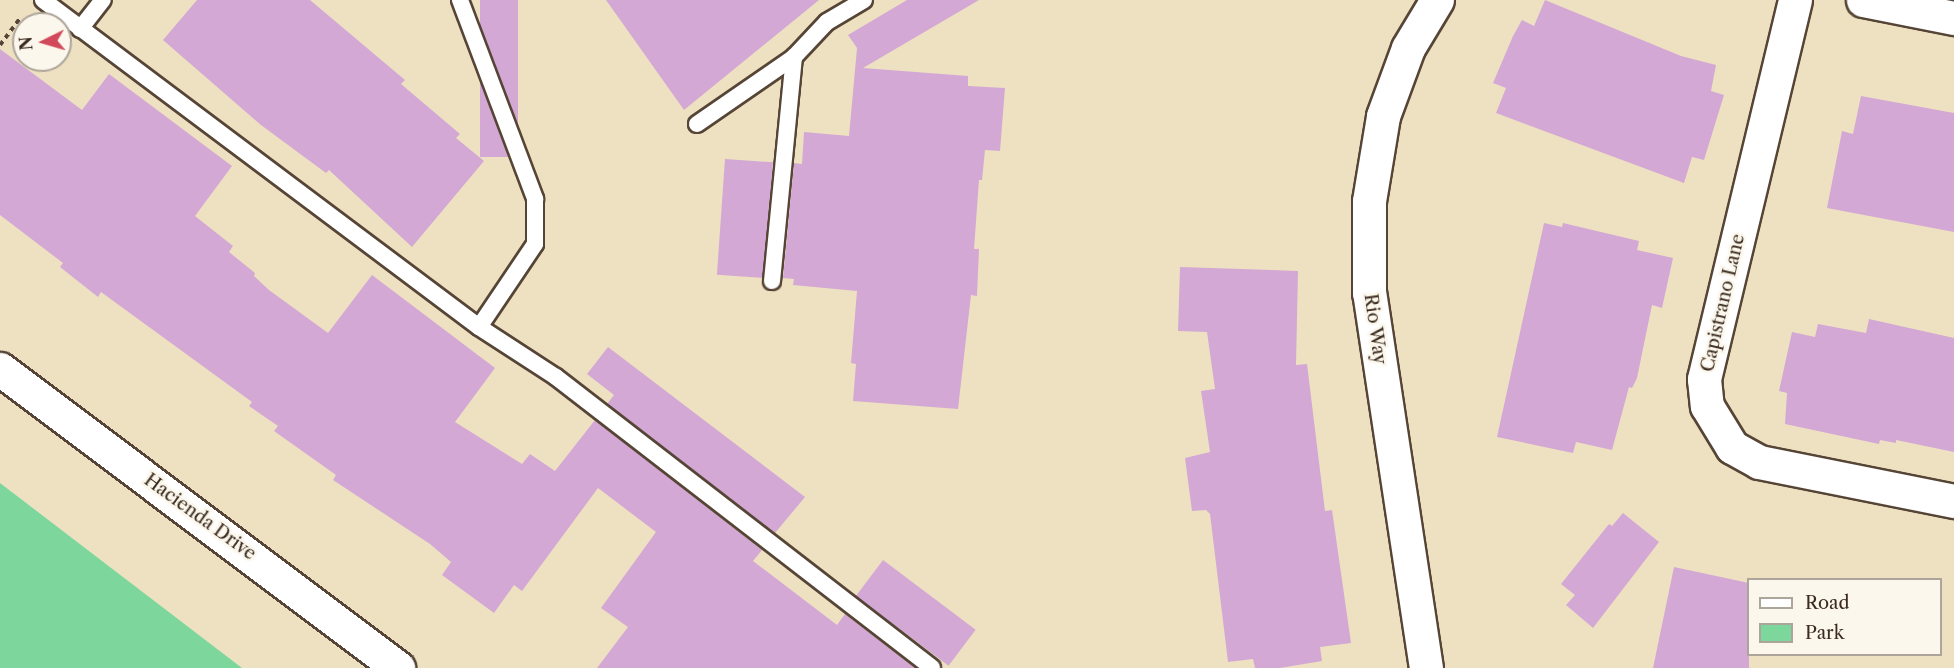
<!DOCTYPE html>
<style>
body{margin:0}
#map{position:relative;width:1954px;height:668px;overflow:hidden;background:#eee1c1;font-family:"Libre Caslon Text",serif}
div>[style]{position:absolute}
.green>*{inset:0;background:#7dd79d}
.building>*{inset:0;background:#d3a8d5;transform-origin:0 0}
.path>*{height:4px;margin-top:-2px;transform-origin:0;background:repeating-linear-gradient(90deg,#564536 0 4.5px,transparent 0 9px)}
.roads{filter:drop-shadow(2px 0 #564536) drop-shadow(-2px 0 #564536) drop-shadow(0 2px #564536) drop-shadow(0 -2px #564536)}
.service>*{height:16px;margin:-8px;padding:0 8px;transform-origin:8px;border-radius:8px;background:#fff}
.minor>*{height:33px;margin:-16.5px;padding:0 16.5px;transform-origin:16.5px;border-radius:16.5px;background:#fff}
.secondary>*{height:33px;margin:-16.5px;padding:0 16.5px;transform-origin:16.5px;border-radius:16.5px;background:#fff}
span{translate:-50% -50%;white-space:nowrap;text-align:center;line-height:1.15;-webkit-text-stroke:5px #fbf7ec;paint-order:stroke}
.street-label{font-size:18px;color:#3b2a1e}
.legend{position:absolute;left:1747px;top:578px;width:195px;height:78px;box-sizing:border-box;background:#fbf7ec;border:2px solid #aea59a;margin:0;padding:8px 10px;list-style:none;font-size:18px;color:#3b2a1e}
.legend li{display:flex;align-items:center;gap:12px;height:30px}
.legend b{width:30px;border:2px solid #aea59a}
.north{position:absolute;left:12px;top:12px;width:60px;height:60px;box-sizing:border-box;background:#fbf7ec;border:2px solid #aea59a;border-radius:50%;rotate:265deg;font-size:16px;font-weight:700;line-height:24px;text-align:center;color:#3b2a1e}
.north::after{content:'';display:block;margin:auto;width:21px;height:27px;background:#d1495b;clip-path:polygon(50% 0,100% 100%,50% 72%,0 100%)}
</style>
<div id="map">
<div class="green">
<div style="clip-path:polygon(0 483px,242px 668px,0 668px)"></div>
</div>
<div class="building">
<div style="clip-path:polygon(197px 0,310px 0,405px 80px,401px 84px,460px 134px,456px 138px,484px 161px,412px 247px,329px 170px,326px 173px,261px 125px,163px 40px)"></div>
<div style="left:480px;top:0;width:38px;height:157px"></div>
<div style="clip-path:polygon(606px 0,819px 0,684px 110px)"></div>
<div style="clip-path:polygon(907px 0,979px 0,863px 68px,968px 76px,968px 86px,1005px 88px,1000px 151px,985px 150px,982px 180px,979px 180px,974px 249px,979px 249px,977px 296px,971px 295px,958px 409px,853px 401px,856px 364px,851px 363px,857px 291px,793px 285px,794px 279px,783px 278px,794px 163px,802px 164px,804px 132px,849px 136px,857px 48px,848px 35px)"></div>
<div style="clip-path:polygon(1545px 0,1681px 56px,1716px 65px,1711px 91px,1724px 95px,1704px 160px,1692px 157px,1684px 183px,1496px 113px,1506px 88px,1493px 83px,1513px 36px,1522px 20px,1534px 26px)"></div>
<div style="clip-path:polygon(0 49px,82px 110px,109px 74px,232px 166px,195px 216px,233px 246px,229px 252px,255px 273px,254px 276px,269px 290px,328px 333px,372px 275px,495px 368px,455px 422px,522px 464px,530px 454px,555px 471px,595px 420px,762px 550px,753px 561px,837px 625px,845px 614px,915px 668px,597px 668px,628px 627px,601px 608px,656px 532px,598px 488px,522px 591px,514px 585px,494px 613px,442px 575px,451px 562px,430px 544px,333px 480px,336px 475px,274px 431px,278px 426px,249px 406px,252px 402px,101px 292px,98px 297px,60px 267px,63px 263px,0 215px)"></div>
<div style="clip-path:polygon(1861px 96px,1954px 113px,1954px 232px,1827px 208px,1842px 131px,1853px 134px)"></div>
<div style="left:725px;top:159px;width:48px;height:116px;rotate:4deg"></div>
<div style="clip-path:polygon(1544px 223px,1562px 227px,1563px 223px,1639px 241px,1637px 250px,1673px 258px,1662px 308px,1652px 305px,1637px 378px,1632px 388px,1629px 387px,1612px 450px,1576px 442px,1573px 453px,1497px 437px)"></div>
<div style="clip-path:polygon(1180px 267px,1298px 271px,1296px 365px,1307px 364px,1325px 511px,1332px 510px,1351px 643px,1320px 647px,1322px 661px,1280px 668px,1255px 668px,1253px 659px,1228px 662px,1210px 514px,1206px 510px,1192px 511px,1185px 458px,1210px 452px,1201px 391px,1215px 389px,1207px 332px,1178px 331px)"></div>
<div style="clip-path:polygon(1869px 319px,1954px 338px,1954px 452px,1896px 440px,1896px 443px,1880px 440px,1879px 444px,1785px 424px,1787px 393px,1779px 391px,1792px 332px,1815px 337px,1818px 324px,1866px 333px)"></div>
<div style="clip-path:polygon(608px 347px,805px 497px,775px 533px,607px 404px,614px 395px,587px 374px)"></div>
<div style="clip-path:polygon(1623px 513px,1659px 542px,1593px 628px,1566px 605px,1575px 595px,1561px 584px,1609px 524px,1612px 526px)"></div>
<div style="left:883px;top:560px;width:116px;height:45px;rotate:37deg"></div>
<div style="clip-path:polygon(1674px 567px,1749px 583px,1749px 668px,1653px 668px)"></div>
</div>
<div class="path">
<div style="left:0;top:45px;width:35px;rotate:-53deg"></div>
</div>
<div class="roads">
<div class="service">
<div style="left:43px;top:0;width:545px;rotate:36.87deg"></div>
<div style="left:479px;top:327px;width:92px;rotate:33deg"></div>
<div style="left:556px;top:377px;width:475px;rotate:37.7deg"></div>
<div style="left:460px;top:0;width:213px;rotate:69.3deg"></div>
<div style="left:535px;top:199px;width:45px;rotate:90deg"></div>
<div style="left:535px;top:244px;width:100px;rotate:124deg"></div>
<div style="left:80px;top:29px;width:37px;rotate:-52deg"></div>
<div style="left:697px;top:124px;width:118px;rotate:-34.6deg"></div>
<div style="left:794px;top:57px;width:48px;rotate:-46.7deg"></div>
<div style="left:827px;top:22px;width:43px;rotate:-30.7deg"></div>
<div style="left:772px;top:281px;width:225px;rotate:-84.4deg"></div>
</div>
<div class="minor">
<div style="left:1795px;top:0;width:390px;rotate:103.5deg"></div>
<div style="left:1704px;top:379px;width:27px;rotate:84deg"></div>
<div style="left:1707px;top:406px;width:48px;rotate:58.6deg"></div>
<div style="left:1732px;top:447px;width:31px;rotate:29deg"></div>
<div style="left:1759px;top:462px;width:199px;rotate:11.3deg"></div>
<div style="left:1863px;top:0;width:93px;rotate:11.2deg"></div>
<div style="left:1426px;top:668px;width:379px;rotate:-98.6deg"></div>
<div style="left:1369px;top:293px;width:92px;rotate:-90deg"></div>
<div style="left:1369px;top:201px;width:86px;rotate:-80.6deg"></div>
<div style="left:1383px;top:116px;width:72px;rotate:-69.8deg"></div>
<div style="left:1408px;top:48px;width:56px;rotate:-58.9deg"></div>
</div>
<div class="secondary">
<div style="left:0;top:369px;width:498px;rotate:36.9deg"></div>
</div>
</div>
<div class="street-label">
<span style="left:1723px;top:303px;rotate:-77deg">Capistrano Lane</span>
<span style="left:1375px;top:329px;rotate:82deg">Rio Way</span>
<span style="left:200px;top:517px;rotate:36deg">Hacienda Drive</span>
</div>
<ul class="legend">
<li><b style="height:8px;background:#fff"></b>Road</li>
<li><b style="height:16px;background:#7dd79d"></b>Park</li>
</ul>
<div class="north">N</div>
</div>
